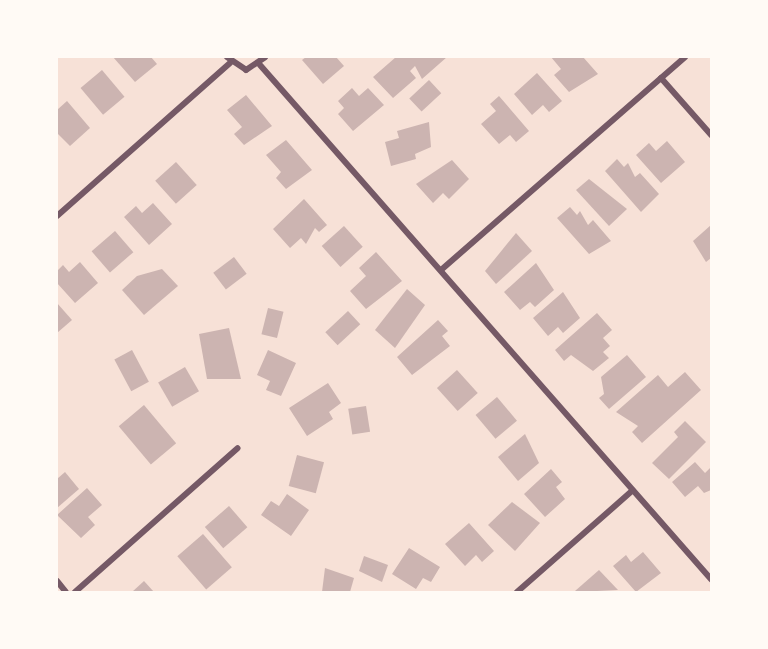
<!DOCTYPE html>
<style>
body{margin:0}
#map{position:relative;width:768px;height:649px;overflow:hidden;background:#f7e1d7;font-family:Bitter,serif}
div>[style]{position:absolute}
.building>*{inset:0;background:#ccb4b1;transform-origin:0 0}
.minor>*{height:6px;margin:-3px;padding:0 3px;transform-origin:3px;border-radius:3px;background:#755966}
span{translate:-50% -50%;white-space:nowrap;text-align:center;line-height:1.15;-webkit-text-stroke:6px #fffaf5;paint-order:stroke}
.frame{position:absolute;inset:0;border:58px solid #fffaf5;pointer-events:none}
</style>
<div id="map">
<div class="building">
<div style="clip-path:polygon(113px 57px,151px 57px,157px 64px,135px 82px)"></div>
<div style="clip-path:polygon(306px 57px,336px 57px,344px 66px,323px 84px,302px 60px)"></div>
<div style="clip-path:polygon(396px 57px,447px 57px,422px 79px,415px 66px,410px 71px,416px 78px,393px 98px,373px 77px)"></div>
<div style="clip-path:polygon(551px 57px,583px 57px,598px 74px,569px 92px,554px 75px,561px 69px)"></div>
<div style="left:102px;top:70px;width:35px;height:28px;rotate:50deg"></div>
<div style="clip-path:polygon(537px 73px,562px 101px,549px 112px,543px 105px,532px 115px,514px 94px)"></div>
<div style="left:429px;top:80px;width:18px;height:27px;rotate:47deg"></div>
<div style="clip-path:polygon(352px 88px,359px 96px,368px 88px,384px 105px,353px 131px,338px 114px,344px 108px,338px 101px)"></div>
<div style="clip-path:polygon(246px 95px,272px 126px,244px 145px,234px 134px,242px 127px,227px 110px)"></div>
<div style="clip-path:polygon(499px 96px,529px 131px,516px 142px,510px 135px,499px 144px,481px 124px,496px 111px,490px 104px)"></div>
<div style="clip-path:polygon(67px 101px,90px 128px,70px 146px,57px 133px,57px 110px)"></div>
<div style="clip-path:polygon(429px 122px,431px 147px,415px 154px,416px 159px,391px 166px,385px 142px,399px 138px,397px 131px)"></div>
<div style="clip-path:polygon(286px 140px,312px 170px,286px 189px,276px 178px,281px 172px,266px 155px)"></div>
<div style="clip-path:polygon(667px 141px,685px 162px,661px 183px,636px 155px,649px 143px,656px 151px)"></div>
<div style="clip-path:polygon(617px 159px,624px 167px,628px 163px,635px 177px,640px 173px,659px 194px,641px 212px,605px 171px)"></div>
<div style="clip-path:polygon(452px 160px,469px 179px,449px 199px,443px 193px,433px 203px,416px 184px)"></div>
<div style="left:176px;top:162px;width:31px;height:28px;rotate:48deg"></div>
<div style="clip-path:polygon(589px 179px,627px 209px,609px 226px,576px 190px)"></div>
<div style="clip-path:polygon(304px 199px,327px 225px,319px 232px,315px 228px,306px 244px,301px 238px,290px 248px,273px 229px)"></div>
<div style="clip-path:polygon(153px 203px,172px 224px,149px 245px,124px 217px,136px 206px,142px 213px)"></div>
<div style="clip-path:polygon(570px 207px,577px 215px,580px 211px,588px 225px,593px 220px,611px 241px,589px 254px,557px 218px)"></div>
<div style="clip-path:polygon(711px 225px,711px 258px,706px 262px,693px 241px)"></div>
<div style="left:344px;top:226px;width:28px;height:30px;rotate:48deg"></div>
<div style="left:115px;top:231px;width:28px;height:31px;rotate:49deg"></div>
<div style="clip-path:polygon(516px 233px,532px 251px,496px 284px,485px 271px)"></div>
<div style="clip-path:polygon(376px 252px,402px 281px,366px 309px,350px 291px,366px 276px,359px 268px)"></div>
<div style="left:234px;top:257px;width:21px;height:26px;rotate:53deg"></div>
<div style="clip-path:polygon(80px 262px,98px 283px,75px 303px,57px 283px,57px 271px,63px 265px,69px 272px)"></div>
<div style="clip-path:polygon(536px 263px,554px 290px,535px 307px,530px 302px,520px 310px,504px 292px)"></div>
<div style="clip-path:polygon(162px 269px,178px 286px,144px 315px,122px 290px,137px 276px)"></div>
<div style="clip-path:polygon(407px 289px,425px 305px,395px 348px,375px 330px)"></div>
<div style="clip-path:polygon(563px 292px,580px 318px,563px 333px,558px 327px,548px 336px,533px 318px)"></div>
<div style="clip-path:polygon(57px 303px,72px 320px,57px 333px)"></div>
<div style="left:268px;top:308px;width:16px;height:27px;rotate:14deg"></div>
<div style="left:348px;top:311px;width:18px;height:31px;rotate:47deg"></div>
<div style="clip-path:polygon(597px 313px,612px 330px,603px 338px,610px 346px,603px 352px,609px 358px,593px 371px,571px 355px,564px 361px,555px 350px)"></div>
<div style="clip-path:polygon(438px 320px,448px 331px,442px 336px,450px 346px,412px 375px,397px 357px)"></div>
<div style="clip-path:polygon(229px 328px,241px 379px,207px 379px,199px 334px)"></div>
<div style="left:132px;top:350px;width:36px;height:20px;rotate:62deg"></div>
<div style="clip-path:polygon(268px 350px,296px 363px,281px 396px,266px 390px,270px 381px,257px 375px)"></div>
<div style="clip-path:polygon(627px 355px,646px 377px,609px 409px,599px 398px,604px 394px,601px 377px)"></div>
<div style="left:185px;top:367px;width:28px;height:31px;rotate:60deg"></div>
<div style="left:457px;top:370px;width:31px;height:27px;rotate:48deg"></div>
<div style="clip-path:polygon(685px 372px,701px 390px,642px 443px,632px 432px,638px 426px,616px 412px,658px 375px,668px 387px)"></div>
<div style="clip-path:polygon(328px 383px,341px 403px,329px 412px,333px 419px,307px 436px,289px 408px)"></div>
<div style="left:497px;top:397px;width:31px;height:28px;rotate:50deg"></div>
<div style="left:144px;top:405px;width:50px;height:33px;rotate:50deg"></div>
<div style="left:366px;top:406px;width:26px;height:18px;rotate:81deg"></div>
<div style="clip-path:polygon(685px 421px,706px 442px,669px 479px,652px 463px,678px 437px,674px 432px)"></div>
<div style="clip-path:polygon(525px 434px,539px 463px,518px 481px,498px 457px)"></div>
<div style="left:297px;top:455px;width:28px;height:32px;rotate:15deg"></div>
<div style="clip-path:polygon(695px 462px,705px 473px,711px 467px,711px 490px,704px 493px,698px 486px,685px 497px,672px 482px)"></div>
<div style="clip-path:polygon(551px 469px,562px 482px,556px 487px,565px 499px,545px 517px,524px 494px)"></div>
<div style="clip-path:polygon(65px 472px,79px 489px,57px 508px,57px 479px)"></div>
<div style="clip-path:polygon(87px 488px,102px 505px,88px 517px,95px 525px,81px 538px,57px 515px)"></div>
<div style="clip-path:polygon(287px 494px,309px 510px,291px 536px,261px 515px,271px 501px,279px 506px)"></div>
<div style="clip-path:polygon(512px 502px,540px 523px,515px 551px,488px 525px)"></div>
<div style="left:229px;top:506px;width:28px;height:32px;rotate:49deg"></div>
<div style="clip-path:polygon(469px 523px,494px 551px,482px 562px,476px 555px,465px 566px,445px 544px)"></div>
<div style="left:203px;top:534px;width:44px;height:34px;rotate:49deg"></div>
<div style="clip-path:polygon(409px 548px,440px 567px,431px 582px,423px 578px,416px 589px,392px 574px)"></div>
<div style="clip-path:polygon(643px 552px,661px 573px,636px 592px,613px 566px,626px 555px,631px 562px)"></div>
<div style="clip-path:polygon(364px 556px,388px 565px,382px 582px,359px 571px)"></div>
<div style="clip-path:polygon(325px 568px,354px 578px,350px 592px,322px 592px)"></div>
<div style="clip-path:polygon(599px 570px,618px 590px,576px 592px,575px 591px)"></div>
<div style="clip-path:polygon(144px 581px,154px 592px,132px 592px)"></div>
</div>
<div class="minor">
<div style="left:227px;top:57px;width:23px;rotate:34deg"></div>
<div style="left:246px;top:70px;width:23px;rotate:-34deg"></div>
<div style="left:260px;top:65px;width:684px;rotate:48.74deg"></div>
<div style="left:661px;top:78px;width:76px;rotate:48.7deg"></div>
<div style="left:57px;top:216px;width:231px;rotate:-41.5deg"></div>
<div style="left:441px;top:270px;width:324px;rotate:-41.1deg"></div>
<div style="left:57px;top:581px;width:14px;rotate:51deg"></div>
<div style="left:75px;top:592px;width:217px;rotate:-41.5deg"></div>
<div style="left:517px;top:592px;width:154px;rotate:-41.3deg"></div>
</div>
<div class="frame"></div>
</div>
